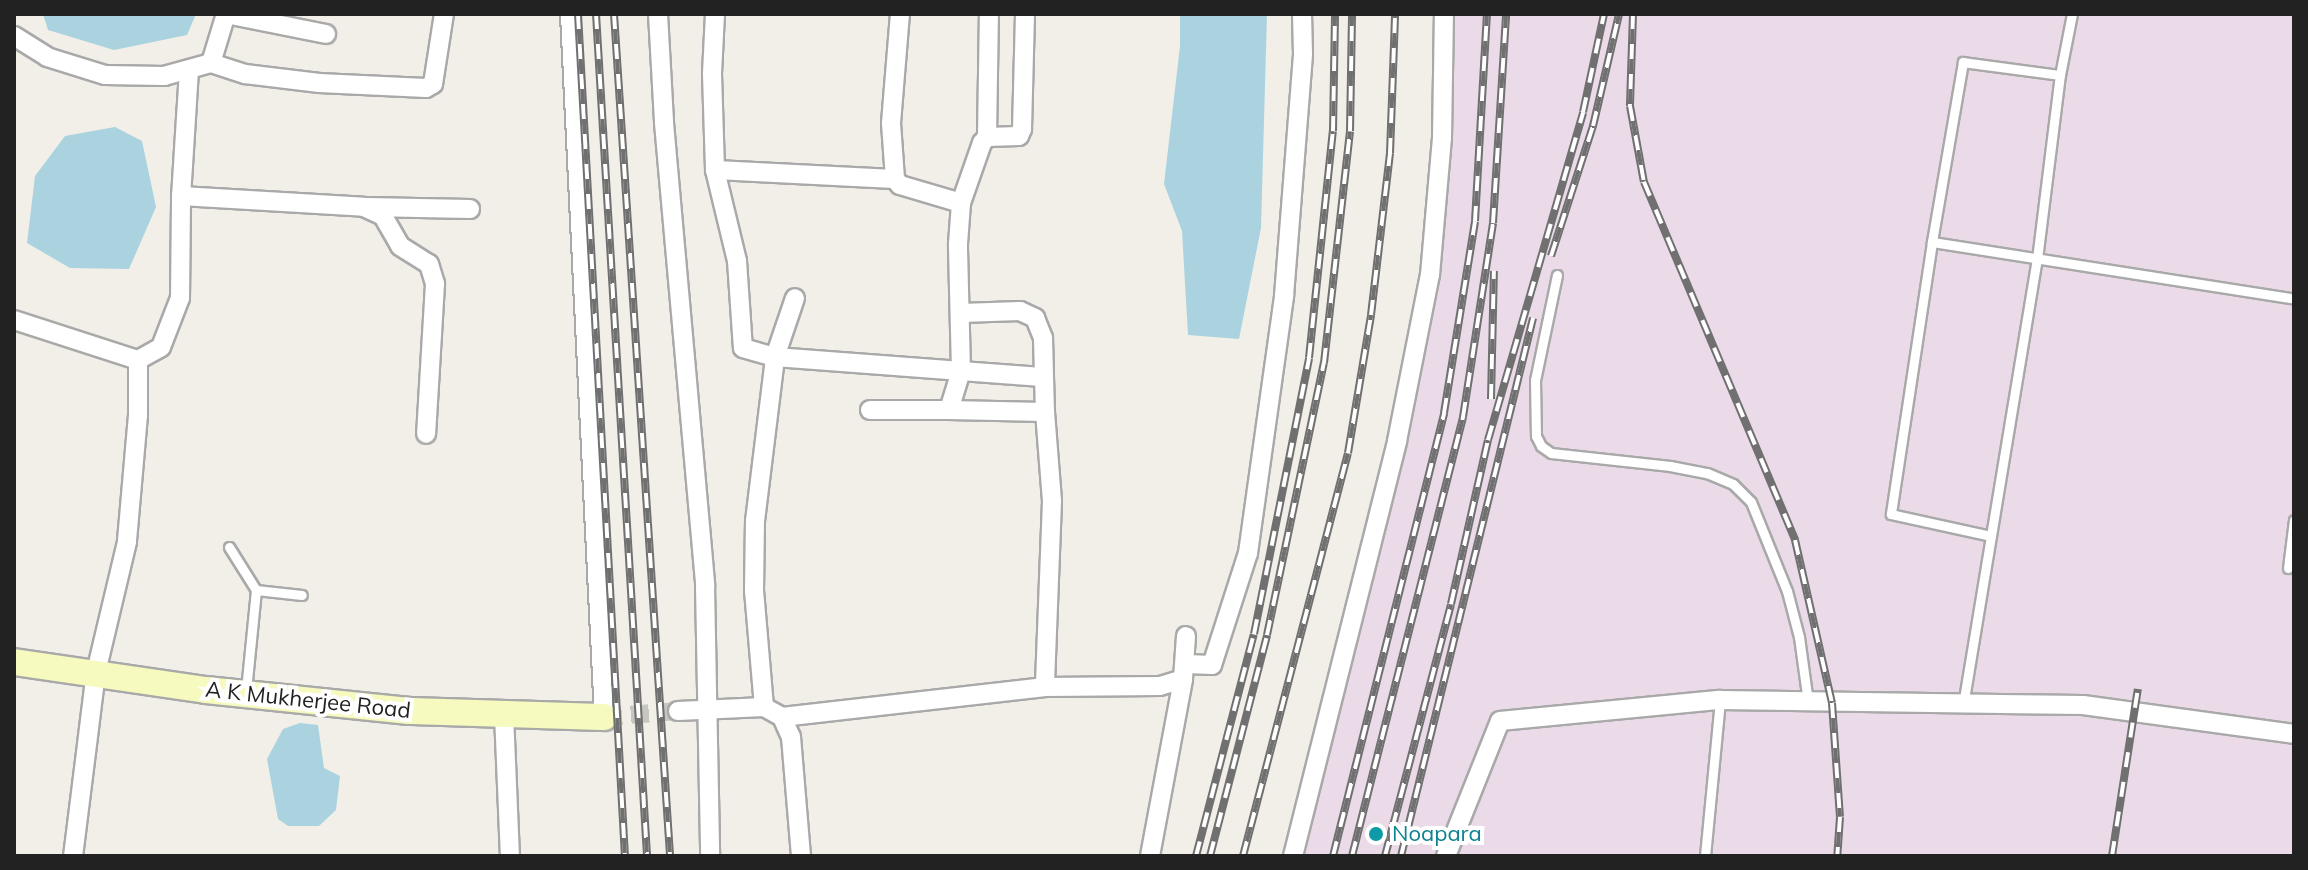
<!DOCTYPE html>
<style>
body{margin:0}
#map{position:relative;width:2308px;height:870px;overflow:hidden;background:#f2efe9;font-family:Mulish,sans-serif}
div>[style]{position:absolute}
.industrial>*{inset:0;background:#ebdbe8}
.water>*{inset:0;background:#aad3df}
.street-tunnel>*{height:18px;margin-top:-9px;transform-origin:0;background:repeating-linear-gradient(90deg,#c8c6c1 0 18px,transparent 0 27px)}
.roads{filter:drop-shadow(2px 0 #a9a9a9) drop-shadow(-2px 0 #a9a9a9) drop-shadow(0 2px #a9a9a9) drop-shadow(0 -2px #a9a9a9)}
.lane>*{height:9px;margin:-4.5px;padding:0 4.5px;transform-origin:4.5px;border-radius:4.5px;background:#fff}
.street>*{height:18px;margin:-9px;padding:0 9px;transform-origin:9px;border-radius:9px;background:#fff}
.secondary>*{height:26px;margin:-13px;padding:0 13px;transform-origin:13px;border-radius:13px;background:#f7fabf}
.rail>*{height:8px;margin-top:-4px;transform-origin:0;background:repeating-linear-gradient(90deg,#fff 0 15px,#707070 0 30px);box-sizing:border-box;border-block:2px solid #707070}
.dots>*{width:22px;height:22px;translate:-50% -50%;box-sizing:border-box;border:4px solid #fff;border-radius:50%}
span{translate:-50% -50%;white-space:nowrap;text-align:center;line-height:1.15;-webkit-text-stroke:8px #fff;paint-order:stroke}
.street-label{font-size:22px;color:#222}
.culture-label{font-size:22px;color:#0d838f}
.left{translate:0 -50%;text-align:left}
.frame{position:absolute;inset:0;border:16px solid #222;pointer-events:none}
</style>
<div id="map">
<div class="industrial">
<div style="clip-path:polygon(1450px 14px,2294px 14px,2294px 856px,1305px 856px,1430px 309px)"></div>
</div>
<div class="water">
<div style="clip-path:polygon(43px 14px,196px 14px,187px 35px,114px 50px,48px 30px)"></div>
<div style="clip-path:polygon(1180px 14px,1267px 14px,1261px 228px,1239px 339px,1188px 335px,1182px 231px,1164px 184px,1180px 46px)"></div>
<div style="clip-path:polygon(115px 127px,142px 141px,156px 207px,129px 269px,70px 268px,27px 243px,35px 176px,65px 136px)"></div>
<div style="clip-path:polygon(300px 723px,318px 725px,324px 768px,340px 776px,336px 810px,319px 826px,288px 826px,278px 819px,267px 759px,283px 729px)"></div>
</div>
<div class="street-tunnel">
<div style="left:604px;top:717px;width:74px;rotate:-4.6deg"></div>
</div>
<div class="roads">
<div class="lane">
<div style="left:2060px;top:75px;width:98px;rotate:-172.4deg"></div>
<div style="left:1963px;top:62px;width:183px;rotate:99.8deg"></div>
<div style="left:1932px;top:242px;width:366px;rotate:8.9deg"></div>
<div style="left:1932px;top:242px;width:275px;rotate:98.6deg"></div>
<div style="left:1891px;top:514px;width:102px;rotate:12.4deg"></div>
<div style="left:1557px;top:275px;width:107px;rotate:101.8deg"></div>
<div style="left:1535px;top:380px;width:56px;rotate:89deg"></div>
<div style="left:1536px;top:436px;width:11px;rotate:63deg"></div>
<div style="left:1541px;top:446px;width:12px;rotate:35deg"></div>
<div style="left:1551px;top:453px;width:120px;rotate:6.2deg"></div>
<div style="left:1670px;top:466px;width:38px;rotate:11deg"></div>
<div style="left:1707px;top:473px;width:28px;rotate:23deg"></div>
<div style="left:1733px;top:484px;width:25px;rotate:45deg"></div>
<div style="left:1751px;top:502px;width:96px;rotate:68deg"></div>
<div style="left:1787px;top:591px;width:48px;rotate:75.4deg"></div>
<div style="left:1799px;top:637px;width:66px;rotate:82.1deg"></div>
<div style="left:229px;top:547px;width:51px;rotate:57.9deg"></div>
<div style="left:256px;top:590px;width:101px;rotate:95.7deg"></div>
<div style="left:2288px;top:568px;width:48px;rotate:-82.9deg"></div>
<div style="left:256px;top:590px;width:46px;rotate:6.2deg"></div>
<div style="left:1963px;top:705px;width:452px;rotate:-80.6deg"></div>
<div style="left:2037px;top:259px;width:185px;rotate:-82.9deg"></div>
<div style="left:2060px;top:75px;width:62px;rotate:-78.9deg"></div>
<div style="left:1705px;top:856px;width:157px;rotate:-84.5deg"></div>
</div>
<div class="street">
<div style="left:226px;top:14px;width:102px;rotate:11.3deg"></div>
<div style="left:570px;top:14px;width:704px;rotate:87.23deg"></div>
<div style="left:658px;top:14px;width:109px;rotate:86.8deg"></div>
<div style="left:664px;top:123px;width:465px;rotate:84.9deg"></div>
<div style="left:705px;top:586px;width:270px;rotate:88.9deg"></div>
<div style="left:715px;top:14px;width:60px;rotate:92.9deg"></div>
<div style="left:712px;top:74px;width:96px;rotate:88.2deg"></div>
<div style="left:715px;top:170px;width:94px;rotate:76.4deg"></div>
<div style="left:737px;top:261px;width:87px;rotate:86.1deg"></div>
<div style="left:743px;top:348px;width:33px;rotate:16deg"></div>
<div style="left:775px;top:357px;width:187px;rotate:4.3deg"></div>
<div style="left:961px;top:371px;width:127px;rotate:-91.4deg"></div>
<div style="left:958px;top:244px;width:41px;rotate:-85.8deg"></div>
<div style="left:961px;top:203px;width:64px;rotate:-163.6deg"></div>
<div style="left:900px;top:185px;width:8px;rotate:-130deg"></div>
<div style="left:895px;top:179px;width:56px;rotate:-94.1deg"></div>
<div style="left:891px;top:123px;width:109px;rotate:-85.3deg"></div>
<div style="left:14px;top:36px;width:39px;rotate:32deg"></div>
<div style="left:47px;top:57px;width:61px;rotate:17.2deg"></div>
<div style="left:105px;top:75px;width:59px;rotate:1deg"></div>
<div style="left:164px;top:76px;width:49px;rotate:-15.5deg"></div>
<div style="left:211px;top:63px;width:51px;rotate:-73deg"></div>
<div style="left:211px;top:63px;width:36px;rotate:18deg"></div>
<div style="left:245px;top:74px;width:75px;rotate:6.9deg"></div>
<div style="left:319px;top:83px;width:107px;rotate:2.7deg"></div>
<div style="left:426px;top:88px;width:8px;rotate:-30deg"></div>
<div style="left:433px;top:84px;width:71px;rotate:-81.1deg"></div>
<div style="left:189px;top:70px;width:126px;rotate:93.6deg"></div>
<div style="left:181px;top:196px;width:183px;rotate:3.4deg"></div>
<div style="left:364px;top:207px;width:21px;rotate:25deg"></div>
<div style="left:383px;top:216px;width:34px;rotate:60deg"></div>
<div style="left:400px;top:246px;width:34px;rotate:32deg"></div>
<div style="left:429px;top:264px;width:21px;rotate:73deg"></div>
<div style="left:435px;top:284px;width:150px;rotate:93.4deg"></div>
<div style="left:987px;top:137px;width:123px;rotate:-89.1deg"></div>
<div style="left:715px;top:170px;width:180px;rotate:2.9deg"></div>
<div style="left:961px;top:203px;width:64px;rotate:-70.7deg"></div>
<div style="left:982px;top:143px;width:8px;rotate:-50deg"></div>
<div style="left:987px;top:137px;width:32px;rotate:-2deg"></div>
<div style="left:1019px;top:136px;width:8px;rotate:-67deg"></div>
<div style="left:1022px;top:129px;width:115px;rotate:-88.5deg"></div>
<div style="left:367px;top:207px;width:103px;rotate:1.1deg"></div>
<div style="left:961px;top:313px;width:59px;rotate:-1.9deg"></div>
<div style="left:1020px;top:311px;width:17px;rotate:25deg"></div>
<div style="left:1035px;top:318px;width:22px;rotate:68deg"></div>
<div style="left:1043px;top:338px;width:74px;rotate:88.5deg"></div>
<div style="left:14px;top:320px;width:130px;rotate:17.9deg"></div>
<div style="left:138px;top:360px;width:55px;rotate:90deg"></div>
<div style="left:138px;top:415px;width:127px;rotate:95deg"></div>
<div style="left:127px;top:542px;width:134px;rotate:103.4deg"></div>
<div style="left:96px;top:672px;width:185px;rotate:97.1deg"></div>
<div style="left:138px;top:360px;width:26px;rotate:-29deg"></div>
<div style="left:161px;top:347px;width:53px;rotate:-68.8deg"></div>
<div style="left:180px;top:298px;width:102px;rotate:-89.4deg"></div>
<div style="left:870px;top:410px;width:79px"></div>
<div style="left:949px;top:410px;width:41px;rotate:-72.9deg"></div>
<div style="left:961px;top:371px;width:81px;rotate:4.2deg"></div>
<div style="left:949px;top:410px;width:96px;rotate:1.2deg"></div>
<div style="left:1045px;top:412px;width:89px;rotate:85.5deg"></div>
<div style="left:1052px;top:501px;width:186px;rotate:92.2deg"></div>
<div style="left:1186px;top:664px;width:26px;rotate:2deg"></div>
<div style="left:1212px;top:665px;width:118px;rotate:-72.2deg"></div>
<div style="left:1248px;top:553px;width:260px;rotate:-82deg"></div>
<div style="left:1284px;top:296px;width:243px;rotate:-85.5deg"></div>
<div style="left:1303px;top:54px;width:40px;rotate:-91.4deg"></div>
<div style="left:764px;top:707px;width:116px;rotate:-94.9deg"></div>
<div style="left:754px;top:591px;width:70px;rotate:-89.2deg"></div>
<div style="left:755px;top:521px;width:165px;rotate:-83deg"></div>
<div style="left:775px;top:357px;width:62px;rotate:-71.3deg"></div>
<div style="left:678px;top:711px;width:86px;rotate:-2.7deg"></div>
<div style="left:764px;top:707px;width:21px;rotate:29deg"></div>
<div style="left:782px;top:717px;width:265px;rotate:-6.5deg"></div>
<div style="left:1045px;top:687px;width:115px;rotate:-0.5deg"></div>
<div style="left:1160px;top:686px;width:24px;rotate:-17deg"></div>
<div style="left:1183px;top:679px;width:43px;rotate:-86deg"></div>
<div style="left:504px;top:714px;width:142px;rotate:87.6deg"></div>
<div style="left:782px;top:717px;width:22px;rotate:66deg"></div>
<div style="left:791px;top:737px;width:119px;rotate:85.2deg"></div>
<div style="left:1150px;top:856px;width:180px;rotate:-79.4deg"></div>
<div style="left:1293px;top:856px;width:428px;rotate:-75.9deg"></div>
<div style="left:1397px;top:441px;width:169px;rotate:-78.8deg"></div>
<div style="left:1430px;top:275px;width:138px;rotate:-85deg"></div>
<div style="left:1442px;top:138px;width:124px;rotate:-89.1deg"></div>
<div style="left:1446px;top:856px;width:145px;rotate:-68.2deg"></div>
<div style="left:1500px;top:721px;width:221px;rotate:-5.5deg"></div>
<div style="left:1720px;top:700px;width:363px;rotate:0.8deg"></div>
<div style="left:2083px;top:705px;width:213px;rotate:7.8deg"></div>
</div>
<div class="secondary">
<div style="left:14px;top:662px;width:194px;rotate:8.3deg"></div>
<div style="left:206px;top:690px;width:204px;rotate:5.9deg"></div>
<div style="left:409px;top:711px;width:195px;rotate:1.8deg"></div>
</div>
</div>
<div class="rail">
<div style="left:578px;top:14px;width:843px;rotate:86.81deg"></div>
<div style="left:596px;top:14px;width:844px;rotate:86.53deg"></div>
<div style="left:614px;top:14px;width:844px;rotate:86.19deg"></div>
<div style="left:1633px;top:14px;width:92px;rotate:91.9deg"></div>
<div style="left:1630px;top:106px;width:77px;rotate:79.6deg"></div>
<div style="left:1644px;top:182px;width:389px;rotate:67.1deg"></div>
<div style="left:1795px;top:540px;width:167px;rotate:77.2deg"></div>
<div style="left:1832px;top:703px;width:114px;rotate:86deg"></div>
<div style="left:1840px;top:817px;width:39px;rotate:94deg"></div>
<div style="left:1551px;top:256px;width:137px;rotate:-72.1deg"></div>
<div style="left:1593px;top:126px;width:115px;rotate:-76.9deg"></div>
<div style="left:1491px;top:399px;width:128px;rotate:-88.7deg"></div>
<div style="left:1196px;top:856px;width:229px;rotate:-75.4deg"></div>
<div style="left:1254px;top:634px;width:281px;rotate:-78.7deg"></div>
<div style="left:1309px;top:358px;width:228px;rotate:-84deg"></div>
<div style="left:1333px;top:131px;width:117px;rotate:-89deg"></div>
<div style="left:1210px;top:856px;width:228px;rotate:-75.5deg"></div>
<div style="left:1267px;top:635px;width:278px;rotate:-78.2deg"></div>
<div style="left:1324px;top:363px;width:233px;rotate:-83.6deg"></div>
<div style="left:1350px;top:131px;width:117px;rotate:-89deg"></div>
<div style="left:1243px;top:856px;width:416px;rotate:-75.4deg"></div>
<div style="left:1348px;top:453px;width:140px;rotate:-80.5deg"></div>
<div style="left:1371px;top:315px;width:163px;rotate:-83.3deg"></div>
<div style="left:1390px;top:153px;width:139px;rotate:-87.9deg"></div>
<div style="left:1333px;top:856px;width:457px;rotate:-75.9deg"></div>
<div style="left:1444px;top:413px;width:194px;rotate:-80.8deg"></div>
<div style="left:1475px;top:221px;width:207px;rotate:-86.7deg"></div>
<div style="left:1352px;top:856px;width:453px;rotate:-75.8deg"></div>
<div style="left:1463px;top:417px;width:196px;rotate:-81.2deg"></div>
<div style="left:1493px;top:223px;width:209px;rotate:-86.4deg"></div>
<div style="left:1385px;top:856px;width:260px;rotate:-75.3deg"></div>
<div style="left:1451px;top:604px;width:168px;rotate:-77.3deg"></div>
<div style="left:1488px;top:440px;width:341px;rotate:-73.8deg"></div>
<div style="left:1583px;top:112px;width:100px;rotate:-77.9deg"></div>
<div style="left:1401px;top:856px;width:554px;rotate:-76.21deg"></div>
<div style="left:2112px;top:856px;width:169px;rotate:-81.2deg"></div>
</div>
<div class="dots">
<div style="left:1376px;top:834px;background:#0f9aa8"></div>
</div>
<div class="street-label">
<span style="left:308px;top:700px;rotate:6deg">A K Mukherjee Road</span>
</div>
<div class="culture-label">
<span class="left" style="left:1392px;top:834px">Noapara</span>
</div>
<div class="frame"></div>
</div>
